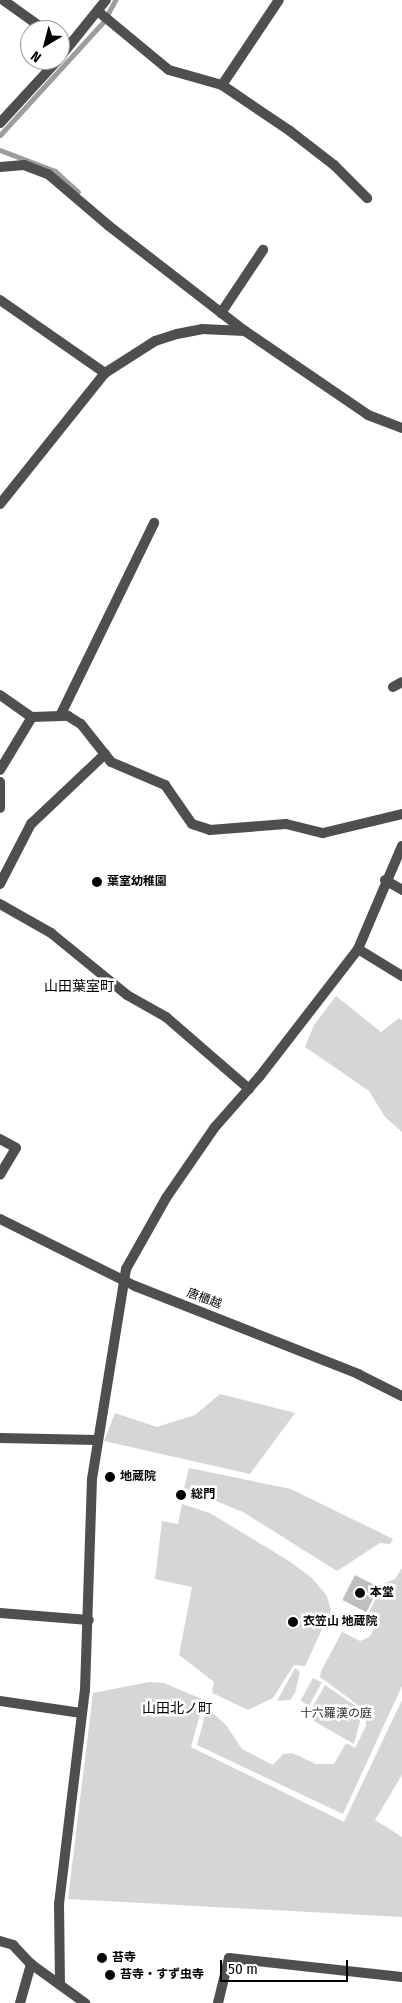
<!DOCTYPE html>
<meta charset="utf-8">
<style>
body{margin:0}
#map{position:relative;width:402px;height:2003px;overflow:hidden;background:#fff;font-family:"Fira Sans Condensed","Noto Sans JP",sans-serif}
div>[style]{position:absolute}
.green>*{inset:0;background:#d6d6d6;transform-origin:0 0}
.stream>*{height:5px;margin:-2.5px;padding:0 2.5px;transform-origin:2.5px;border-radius:2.5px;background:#9d9d9d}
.building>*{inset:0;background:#bfbfbf;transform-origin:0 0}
.minor>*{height:10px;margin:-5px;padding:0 5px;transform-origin:5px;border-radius:5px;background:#4f4f4f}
.dots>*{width:14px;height:14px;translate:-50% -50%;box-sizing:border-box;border:2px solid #fff;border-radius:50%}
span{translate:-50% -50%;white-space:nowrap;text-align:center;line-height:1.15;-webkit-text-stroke:5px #fff;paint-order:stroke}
.poi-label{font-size:12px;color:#000;font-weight:700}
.left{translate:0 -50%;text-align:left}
.street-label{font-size:12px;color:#000}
.park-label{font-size:12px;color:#2d2d2d}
.neighbourhood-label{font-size:14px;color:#000}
.north{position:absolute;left:20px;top:20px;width:50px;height:50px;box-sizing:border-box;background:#fff;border:1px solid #999;border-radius:50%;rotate:217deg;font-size:14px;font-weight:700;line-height:20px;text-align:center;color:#000}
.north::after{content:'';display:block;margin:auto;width:18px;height:22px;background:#000;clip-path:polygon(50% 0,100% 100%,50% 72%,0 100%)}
.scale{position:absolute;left:220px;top:1960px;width:128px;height:22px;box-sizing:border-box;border:2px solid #000;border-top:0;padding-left:6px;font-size:15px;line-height:18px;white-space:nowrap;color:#000;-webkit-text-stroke:4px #fff;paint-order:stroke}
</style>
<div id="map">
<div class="green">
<div style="clip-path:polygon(336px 996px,381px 1032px,399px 1018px,402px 1020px,402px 1132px,385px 1117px,369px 1091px,305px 1047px,314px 1025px)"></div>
<div style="clip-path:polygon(220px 1394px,295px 1413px,250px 1474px,104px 1441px,115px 1413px,157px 1427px,195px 1415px)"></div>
<div style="clip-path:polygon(189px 1468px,291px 1489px,393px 1539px,390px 1544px,380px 1543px,337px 1571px,243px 1512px,184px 1488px)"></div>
<div style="clip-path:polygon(182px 1504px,210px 1513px,289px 1561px,312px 1578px,327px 1596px,331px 1610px,305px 1666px,294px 1665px,273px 1698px,248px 1710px,212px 1693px,214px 1682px,179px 1655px,192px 1587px,155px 1579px,162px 1521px,178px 1524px)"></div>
<div style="clip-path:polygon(402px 1568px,402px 1686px,343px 1814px,197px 1745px,207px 1708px,226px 1725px,242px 1749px,273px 1765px,283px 1754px,292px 1753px,316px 1764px,334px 1764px,346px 1743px,355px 1748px,366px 1726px,366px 1711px,320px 1677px,321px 1671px,342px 1632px,360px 1641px,369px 1637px,376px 1627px,368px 1614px,383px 1584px,395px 1579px)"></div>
<div style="clip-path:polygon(295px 1668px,300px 1672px,295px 1693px,290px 1700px,277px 1701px)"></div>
<div style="left:313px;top:1678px;width:10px;height:26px;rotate:29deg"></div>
<div style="clip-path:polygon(149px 1682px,164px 1683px,204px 1700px,191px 1747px,344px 1822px,402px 1700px,402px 1775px,375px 1820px,402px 1837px,402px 1917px,68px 1899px,93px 1693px)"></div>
<div style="clip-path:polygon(325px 1685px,363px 1711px,354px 1744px,312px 1720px,317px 1711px,312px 1708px)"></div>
</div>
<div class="stream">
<div style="left:0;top:135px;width:154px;rotate:-47.6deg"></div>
<div style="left:104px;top:21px;width:24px;rotate:-62deg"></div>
<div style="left:0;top:150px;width:59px;rotate:20.9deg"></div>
<div style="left:55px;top:171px;width:31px;rotate:42deg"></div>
</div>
<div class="building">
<div style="left:355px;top:1575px;width:27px;height:28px;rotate:27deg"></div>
</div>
<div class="minor">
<div style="left:3px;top:0;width:52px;rotate:35.5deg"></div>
<div style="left:100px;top:13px;width:89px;rotate:39.6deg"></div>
<div style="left:169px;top:70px;width:55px;rotate:15.8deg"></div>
<div style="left:222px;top:85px;width:82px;rotate:34.1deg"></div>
<div style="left:290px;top:131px;width:56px;rotate:37.7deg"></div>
<div style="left:334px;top:165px;width:47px;rotate:45deg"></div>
<div style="left:60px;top:57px;width:73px;rotate:-51.1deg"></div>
<div style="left:222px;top:85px;width:102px;rotate:-56.2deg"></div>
<div style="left:0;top:123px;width:86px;rotate:-47.4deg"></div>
<div style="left:0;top:167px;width:24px;rotate:-5deg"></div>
<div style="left:24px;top:165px;width:26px;rotate:21deg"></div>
<div style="left:48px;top:174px;width:80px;rotate:40.4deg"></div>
<div style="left:109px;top:226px;width:172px;rotate:37.7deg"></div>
<div style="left:245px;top:331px;width:149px;rotate:34.3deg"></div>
<div style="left:368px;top:415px;width:36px;rotate:21deg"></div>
<div style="left:0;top:300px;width:128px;rotate:34.8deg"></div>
<div style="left:221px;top:313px;width:76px;rotate:-56.3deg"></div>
<div style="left:0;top:504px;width:168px;rotate:-51.3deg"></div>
<div style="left:105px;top:373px;width:59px;rotate:-32.6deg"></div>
<div style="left:155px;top:341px;width:23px;rotate:-18deg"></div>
<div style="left:177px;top:334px;width:25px;rotate:-11deg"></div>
<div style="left:202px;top:329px;width:43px;rotate:2.7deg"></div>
<div style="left:393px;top:687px;width:10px;rotate:-29deg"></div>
<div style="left:0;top:695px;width:39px;rotate:35deg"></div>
<div style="left:32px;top:717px;width:36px;rotate:-2deg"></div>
<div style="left:68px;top:716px;width:15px;rotate:32deg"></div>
<div style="left:81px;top:724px;width:48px;rotate:51.7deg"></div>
<div style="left:111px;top:762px;width:59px;rotate:23.1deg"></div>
<div style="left:165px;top:785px;width:47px;rotate:55.3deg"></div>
<div style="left:192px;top:824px;width:19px;rotate:18deg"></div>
<div style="left:210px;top:830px;width:76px;rotate:-4.5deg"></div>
<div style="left:286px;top:824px;width:38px;rotate:14deg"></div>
<div style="left:323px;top:833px;width:81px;rotate:-13.5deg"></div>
<div style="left:60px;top:716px;width:215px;rotate:-64deg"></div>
<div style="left:0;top:770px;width:62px;rotate:-58.9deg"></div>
<div style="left:0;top:782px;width:26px;rotate:90deg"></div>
<div style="left:385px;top:880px;width:20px;rotate:30deg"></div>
<div style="left:0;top:884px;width:68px;rotate:-62.7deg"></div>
<div style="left:31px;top:824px;width:102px;rotate:-43.4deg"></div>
<div style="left:0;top:904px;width:59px;rotate:29.6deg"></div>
<div style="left:51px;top:933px;width:98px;rotate:39.2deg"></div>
<div style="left:127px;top:995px;width:45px;rotate:29.4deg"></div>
<div style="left:166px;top:1017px;width:110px;rotate:40.9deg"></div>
<div style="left:358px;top:949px;width:52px;rotate:31.5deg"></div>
<div style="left:0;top:1139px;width:18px;rotate:29deg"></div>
<div style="left:16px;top:1148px;width:31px;rotate:121deg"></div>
<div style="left:0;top:1219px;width:151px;rotate:26.4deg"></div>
<div style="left:135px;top:1286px;width:240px;rotate:21.5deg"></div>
<div style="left:358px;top:1374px;width:49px;rotate:26.6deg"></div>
<div style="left:0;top:1438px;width:97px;rotate:1.2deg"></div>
<div style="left:0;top:1613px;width:89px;rotate:4.5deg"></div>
<div style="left:0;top:1701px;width:82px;rotate:8.4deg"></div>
<div style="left:0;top:1941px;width:14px;rotate:17deg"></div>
<div style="left:13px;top:1945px;width:26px;rotate:47deg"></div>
<div style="left:31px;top:1964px;width:67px;rotate:35.8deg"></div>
<div style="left:60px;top:1985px;width:81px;rotate:-90.7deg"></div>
<div style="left:59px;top:1904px;width:216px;rotate:-83.1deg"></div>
<div style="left:85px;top:1690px;width:211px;rotate:-88.1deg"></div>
<div style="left:92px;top:1479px;width:213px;rotate:-80.8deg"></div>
<div style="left:126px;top:1269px;width:81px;rotate:-60.6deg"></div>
<div style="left:166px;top:1198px;width:86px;rotate:-55.4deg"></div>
<div style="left:215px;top:1127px;width:68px;rotate:-48.6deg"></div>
<div style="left:260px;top:1076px;width:160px;rotate:-52.3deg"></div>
<div style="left:358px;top:949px;width:112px;rotate:-66.9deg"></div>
<div style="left:20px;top:2003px;width:41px;rotate:-74.2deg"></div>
<div style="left:218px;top:2003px;width:46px;rotate:-76.3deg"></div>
<div style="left:229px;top:1958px;width:174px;rotate:6.3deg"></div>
</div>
<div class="dots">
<div style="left:97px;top:882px;background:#000"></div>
<div style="left:110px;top:1477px;background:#000"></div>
<div style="left:181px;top:1495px;background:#000"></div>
<div style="left:360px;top:1593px;background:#000"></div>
<div style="left:293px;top:1622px;background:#000"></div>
<div style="left:102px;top:1958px;background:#000"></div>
<div style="left:110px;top:1975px;background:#000"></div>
</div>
<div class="poi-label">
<span class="left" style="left:107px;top:882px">葉室幼稚園</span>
<span class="left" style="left:120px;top:1477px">地蔵院</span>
<span class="left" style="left:191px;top:1495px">総門</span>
<span class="left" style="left:370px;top:1593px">本堂</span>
<span class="left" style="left:303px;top:1622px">衣笠山 地蔵院</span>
<span class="left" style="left:112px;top:1958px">苔寺</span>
<span class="left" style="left:120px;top:1975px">苔寺・すず虫寺</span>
</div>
<div class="street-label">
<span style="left:204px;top:1299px;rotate:21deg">唐櫃越</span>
</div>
<div class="park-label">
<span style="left:336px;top:1714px">十六羅漢の庭</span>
</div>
<div class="neighbourhood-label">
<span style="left:79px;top:987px">山田葉室町</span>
<span style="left:177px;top:1709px">山田北ノ町</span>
</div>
<div class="north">N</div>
<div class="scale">50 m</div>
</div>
